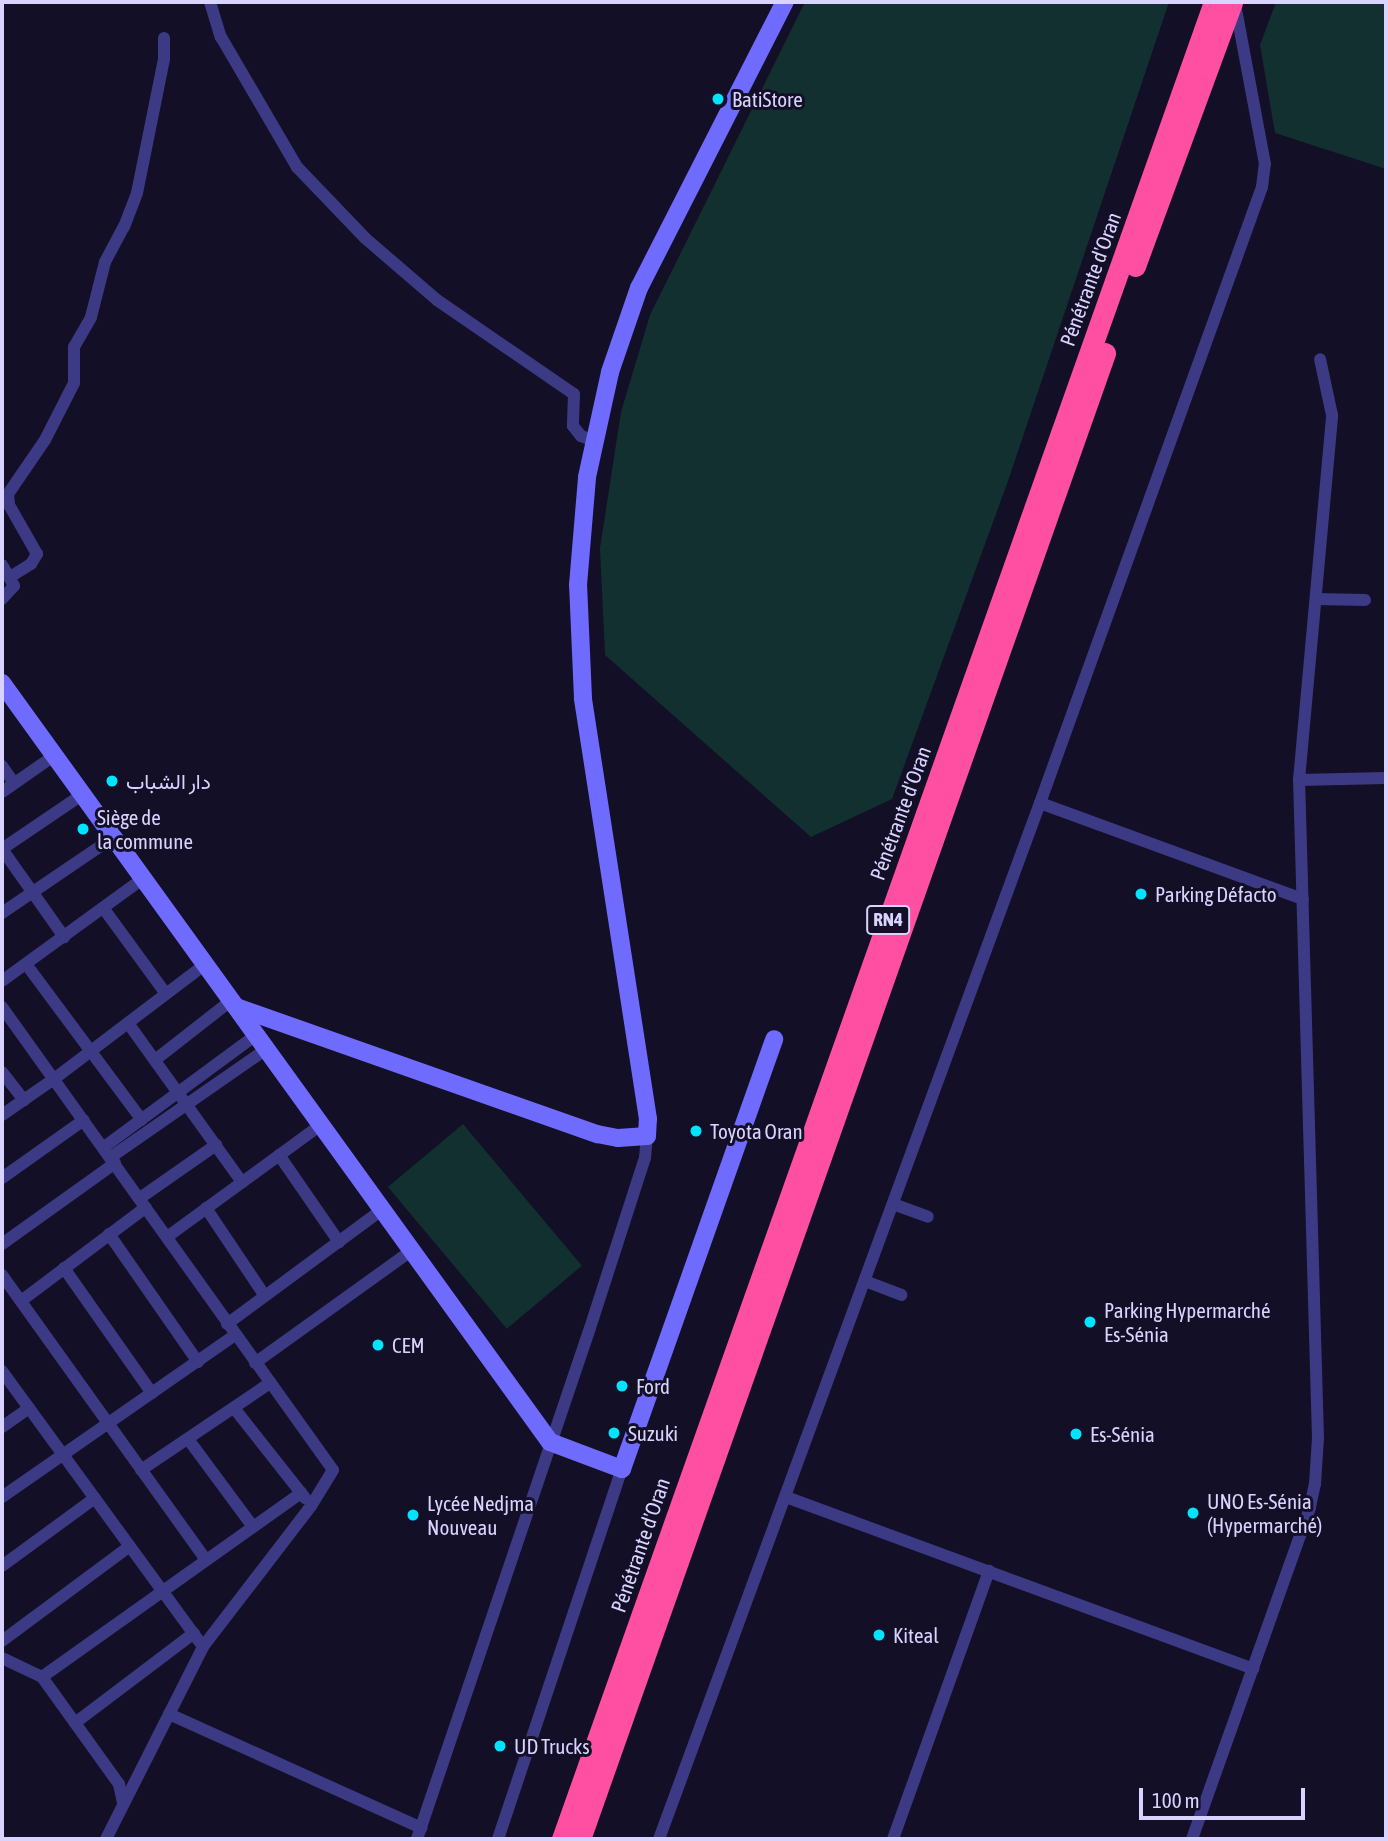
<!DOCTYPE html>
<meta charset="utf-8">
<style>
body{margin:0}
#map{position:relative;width:1388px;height:1841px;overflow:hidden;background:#130f26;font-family:"Asap Condensed",Vazirmatn,sans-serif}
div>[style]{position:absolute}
.green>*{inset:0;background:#12302f;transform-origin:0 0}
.street>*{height:12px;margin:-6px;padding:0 6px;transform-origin:6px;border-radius:6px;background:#3d3a85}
.secondary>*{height:18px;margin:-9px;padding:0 9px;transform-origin:9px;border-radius:9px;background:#6f6bff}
.highway>*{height:21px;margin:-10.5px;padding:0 10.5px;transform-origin:10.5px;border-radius:10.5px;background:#ff4fa3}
.dots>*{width:19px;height:19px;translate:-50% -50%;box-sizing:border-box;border:4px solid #130f26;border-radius:50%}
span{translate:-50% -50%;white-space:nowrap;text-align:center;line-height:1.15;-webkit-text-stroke:6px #130f26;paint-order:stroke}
.shield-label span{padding:2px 5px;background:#130f26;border:2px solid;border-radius:5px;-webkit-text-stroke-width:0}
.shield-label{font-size:19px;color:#d9d4ff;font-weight:700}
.poi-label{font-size:21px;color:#d9d4ff}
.left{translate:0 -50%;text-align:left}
.street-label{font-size:21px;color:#d9d4ff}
.frame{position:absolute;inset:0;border:4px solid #d9d4ff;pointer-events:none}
.scale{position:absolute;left:1139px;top:1788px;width:166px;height:32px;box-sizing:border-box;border:4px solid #d9d4ff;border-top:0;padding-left:9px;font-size:21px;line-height:24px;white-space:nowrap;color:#d9d4ff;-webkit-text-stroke:5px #130f26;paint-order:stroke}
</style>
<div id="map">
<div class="green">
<div style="clip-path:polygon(805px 2px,1169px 2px,1008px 481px,892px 799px,811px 837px,605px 655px,600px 548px,621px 412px,650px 315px)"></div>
<div style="clip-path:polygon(1276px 2px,1386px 2px,1386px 169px,1275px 133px,1260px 45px)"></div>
<div style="left:463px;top:1124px;width:185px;height:98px;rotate:50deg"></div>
</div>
<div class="street">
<div style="left:210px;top:2px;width:37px;rotate:73deg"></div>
<div style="left:221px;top:37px;width:151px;rotate:59.7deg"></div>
<div style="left:297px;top:167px;width:98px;rotate:46.2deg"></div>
<div style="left:365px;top:238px;width:95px;rotate:40.7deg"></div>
<div style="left:437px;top:300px;width:166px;rotate:34.5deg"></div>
<div style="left:574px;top:394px;width:32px;rotate:92deg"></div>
<div style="left:573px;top:426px;width:13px;rotate:51deg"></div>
<div style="left:581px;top:436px;width:15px;rotate:20deg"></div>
<div style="left:2px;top:565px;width:24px;rotate:60deg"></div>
<div style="left:14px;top:586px;width:18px;rotate:133deg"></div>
<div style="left:10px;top:577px;width:25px;rotate:-32deg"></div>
<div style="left:31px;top:564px;width:12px;rotate:-59deg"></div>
<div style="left:37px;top:554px;width:56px;rotate:-119.7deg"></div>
<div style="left:9px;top:505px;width:11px;rotate:-95deg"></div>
<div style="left:8px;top:494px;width:65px;rotate:-55.6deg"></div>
<div style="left:45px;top:440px;width:64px;rotate:-63deg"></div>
<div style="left:74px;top:383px;width:36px;rotate:-90deg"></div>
<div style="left:74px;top:347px;width:34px;rotate:-60deg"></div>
<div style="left:91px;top:317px;width:57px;rotate:-75.7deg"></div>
<div style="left:105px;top:262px;width:40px;rotate:-62deg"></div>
<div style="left:124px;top:227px;width:36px;rotate:-69deg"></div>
<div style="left:137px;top:193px;width:137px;rotate:-78.6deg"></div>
<div style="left:164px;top:59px;width:21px;rotate:-90deg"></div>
<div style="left:1316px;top:599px;width:49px;rotate:1.2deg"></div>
<div style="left:2px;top:766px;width:21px;rotate:55deg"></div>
<div style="left:1299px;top:780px;width:87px;rotate:-1.3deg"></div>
<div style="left:2px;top:792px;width:65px;rotate:-34.9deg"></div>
<div style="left:1040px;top:803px;width:280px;rotate:20.1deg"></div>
<div style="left:2px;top:849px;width:108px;rotate:54.8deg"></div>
<div style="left:2px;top:849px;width:98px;rotate:-34.2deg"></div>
<div style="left:104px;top:909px;width:105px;rotate:53.9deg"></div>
<div style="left:2px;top:913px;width:135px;rotate:-34.2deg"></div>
<div style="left:26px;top:964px;width:194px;rotate:53.4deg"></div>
<div style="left:2px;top:981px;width:175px;rotate:-36deg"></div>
<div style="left:2px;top:1007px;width:569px;rotate:54.44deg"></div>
<div style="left:333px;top:1470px;width:42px;rotate:121.4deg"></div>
<div style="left:311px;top:1506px;width:178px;rotate:127.5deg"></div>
<div style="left:203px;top:1647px;width:215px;rotate:116.8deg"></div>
<div style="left:128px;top:1023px;width:196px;rotate:54.4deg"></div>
<div style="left:155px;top:1060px;width:99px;rotate:-38deg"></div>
<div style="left:2px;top:1072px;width:36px;rotate:52deg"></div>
<div style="left:2px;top:1115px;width:63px;rotate:-34.7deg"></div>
<div style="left:54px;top:1079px;width:192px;rotate:-37.2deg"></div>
<div style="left:104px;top:1147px;width:190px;rotate:-36.4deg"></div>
<div style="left:279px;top:1155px;width:106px;rotate:55.4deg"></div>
<div style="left:111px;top:1157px;width:191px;rotate:-34.8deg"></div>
<div style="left:2px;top:1178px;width:100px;rotate:-35.3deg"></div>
<div style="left:140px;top:1198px;width:93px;rotate:-34.9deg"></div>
<div style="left:893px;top:1204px;width:37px;rotate:20deg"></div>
<div style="left:206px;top:1208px;width:106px;rotate:56.2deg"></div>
<div style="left:109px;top:1234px;width:156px;rotate:55.2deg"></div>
<div style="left:167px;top:1237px;width:192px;rotate:-36.1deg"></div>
<div style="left:2px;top:1244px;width:139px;rotate:-35.6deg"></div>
<div style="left:64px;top:1268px;width:153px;rotate:54.9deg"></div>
<div style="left:2px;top:1275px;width:350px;rotate:54.4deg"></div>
<div style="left:865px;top:1281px;width:39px;rotate:21deg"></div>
<div style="left:21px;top:1301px;width:156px;rotate:-36.9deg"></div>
<div style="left:227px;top:1324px;width:194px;rotate:-36.4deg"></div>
<div style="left:255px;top:1363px;width:193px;rotate:-35.7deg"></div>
<div style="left:2px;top:1371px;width:341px;rotate:53.9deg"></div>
<div style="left:234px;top:1408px;width:115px;rotate:51.7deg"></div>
<div style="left:2px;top:1427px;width:33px;rotate:-35deg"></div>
<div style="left:188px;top:1439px;width:109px;rotate:53.5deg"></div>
<div style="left:141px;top:1470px;width:156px;rotate:-34deg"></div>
<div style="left:2px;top:1497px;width:284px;rotate:-34.8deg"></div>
<div style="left:786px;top:1497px;width:498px;rotate:20.2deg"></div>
<div style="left:2px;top:1566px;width:115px;rotate:-36.2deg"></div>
<div style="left:2px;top:1641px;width:159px;rotate:-36.6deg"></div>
<div style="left:2px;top:1658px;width:44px;rotate:25.4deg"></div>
<div style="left:42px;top:1677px;width:132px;rotate:54.3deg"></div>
<div style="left:119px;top:1784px;width:19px;rotate:78deg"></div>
<div style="left:42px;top:1677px;width:318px;rotate:-35.4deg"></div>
<div style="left:169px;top:1714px;width:277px;rotate:24.3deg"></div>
<div style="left:75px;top:1723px;width:149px;rotate:-37.1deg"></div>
<div style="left:417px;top:1839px;width:539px;rotate:-71.3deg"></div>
<div style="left:590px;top:1328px;width:179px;rotate:-72.1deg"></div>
<div style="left:645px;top:1158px;width:22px;rotate:-85deg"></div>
<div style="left:498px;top:1839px;width:390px;rotate:-71.5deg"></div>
<div style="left:659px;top:1839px;width:1104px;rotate:-69.81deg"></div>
<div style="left:1040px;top:803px;width:655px;rotate:-70.18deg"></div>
<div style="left:1262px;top:187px;width:23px;rotate:-83deg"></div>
<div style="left:1265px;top:164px;width:164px;rotate:-100.6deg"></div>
<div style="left:893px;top:1839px;width:285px;rotate:-70.3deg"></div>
<div style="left:1192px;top:1839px;width:352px;rotate:-70.4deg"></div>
<div style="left:1310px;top:1507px;width:24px;rotate:-78deg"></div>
<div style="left:1315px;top:1484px;width:46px;rotate:-86.3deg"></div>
<div style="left:1318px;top:1438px;width:658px;rotate:-91.65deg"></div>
<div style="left:1299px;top:780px;width:366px;rotate:-84.8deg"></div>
<div style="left:1332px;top:415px;width:57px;rotate:-102.1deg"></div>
</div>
<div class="secondary">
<div style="left:2px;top:683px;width:936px;rotate:54.17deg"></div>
<div style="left:550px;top:1442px;width:77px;rotate:20.6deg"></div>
<div style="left:622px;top:1469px;width:456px;rotate:-70.5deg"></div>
<div style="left:239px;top:1008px;width:380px;rotate:19.4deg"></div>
<div style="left:597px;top:1134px;width:21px;rotate:11deg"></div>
<div style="left:618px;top:1138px;width:29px;rotate:-4deg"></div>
<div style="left:647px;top:1136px;width:17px;rotate:-87deg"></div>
<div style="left:648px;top:1119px;width:426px;rotate:-98.8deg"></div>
<div style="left:583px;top:698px;width:113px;rotate:-92.5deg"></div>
<div style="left:578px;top:585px;width:108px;rotate:-85.2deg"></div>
<div style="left:587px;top:477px;width:107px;rotate:-77.6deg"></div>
<div style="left:610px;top:372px;width:89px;rotate:-71deg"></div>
<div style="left:639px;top:288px;width:321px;rotate:-63deg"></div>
</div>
<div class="highway">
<div style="left:1135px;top:266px;width:281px;rotate:-69.8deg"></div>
<div style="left:562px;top:1839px;width:1949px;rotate:-70.46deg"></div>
<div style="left:580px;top:1839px;width:1576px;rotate:-70.54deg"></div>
</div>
<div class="dots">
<div style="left:718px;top:99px;background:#00e5ff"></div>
<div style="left:112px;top:781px;background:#00e5ff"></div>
<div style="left:83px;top:829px;background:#00e5ff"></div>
<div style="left:1141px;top:894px;background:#00e5ff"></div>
<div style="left:696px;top:1131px;background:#00e5ff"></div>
<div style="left:1090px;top:1322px;background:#00e5ff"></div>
<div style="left:378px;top:1345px;background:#00e5ff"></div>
<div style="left:622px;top:1386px;background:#00e5ff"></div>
<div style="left:614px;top:1433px;background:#00e5ff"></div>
<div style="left:1076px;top:1434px;background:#00e5ff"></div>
<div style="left:1193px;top:1513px;background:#00e5ff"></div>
<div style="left:413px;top:1515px;background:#00e5ff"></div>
<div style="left:879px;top:1635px;background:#00e5ff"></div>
<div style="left:500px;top:1746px;background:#00e5ff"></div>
</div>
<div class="shield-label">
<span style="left:888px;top:920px">RN4</span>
</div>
<div class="poi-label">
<span class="left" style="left:732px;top:99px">BatiStore</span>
<span class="left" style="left:126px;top:781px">دار الشباب</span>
<span class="left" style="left:97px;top:829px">Siège de<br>la commune</span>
<span class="left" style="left:1155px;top:894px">Parking Défacto</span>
<span class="left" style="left:710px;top:1131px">Toyota Oran</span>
<span class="left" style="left:1104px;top:1322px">Parking Hypermarché<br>Es-Sénia</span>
<span class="left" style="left:392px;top:1345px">CEM</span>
<span class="left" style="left:636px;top:1386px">Ford</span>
<span class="left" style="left:628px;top:1433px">Suzuki</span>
<span class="left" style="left:1090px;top:1434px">Es-Sénia</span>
<span class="left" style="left:1207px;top:1513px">UNO Es-Sénia<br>(Hypermarché)</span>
<span class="left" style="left:427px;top:1515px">Lycée Nedjma<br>Nouveau</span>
<span class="left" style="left:893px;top:1635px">Kiteal</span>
<span class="left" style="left:514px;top:1746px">UD Trucks</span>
</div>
<div class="street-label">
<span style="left:1090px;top:279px;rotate:-70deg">Pénétrante d'Oran</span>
<span style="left:900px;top:813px;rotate:-70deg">Pénétrante d'Oran</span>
<span style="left:640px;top:1545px;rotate:-71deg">Pénétrante d'Oran</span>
</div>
<div class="frame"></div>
<div class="scale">100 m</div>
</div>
